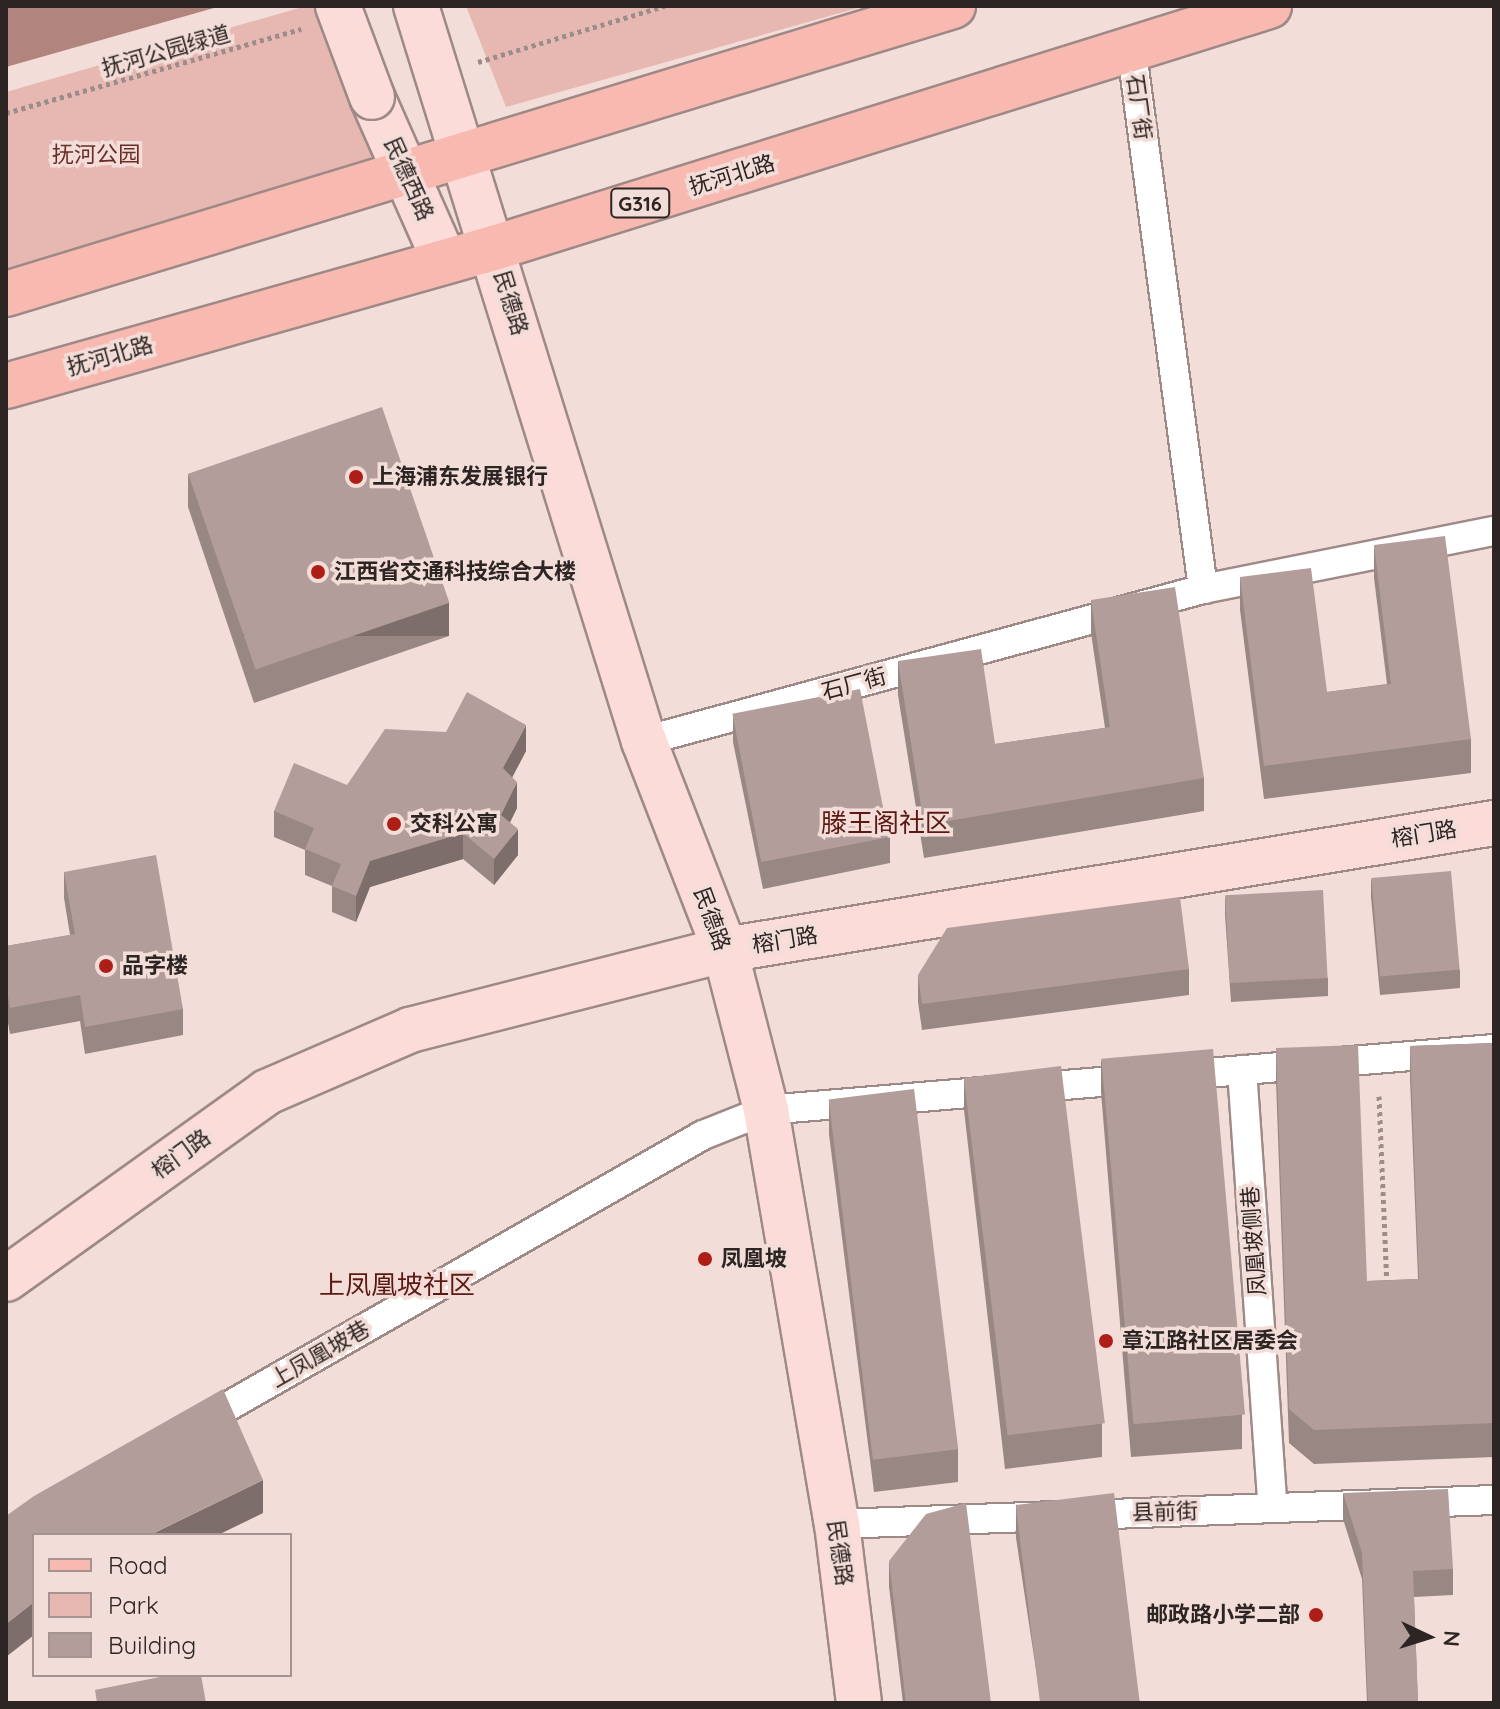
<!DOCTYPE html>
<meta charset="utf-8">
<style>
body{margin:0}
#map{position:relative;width:1500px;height:1709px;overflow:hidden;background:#f3ddd9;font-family:Quicksand,"Noto Sans SC",sans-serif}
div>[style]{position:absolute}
.green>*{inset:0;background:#e7b8b1}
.water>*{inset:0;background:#b1847d}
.path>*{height:5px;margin-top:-2.5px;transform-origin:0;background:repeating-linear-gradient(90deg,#9d8d8a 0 4px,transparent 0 8px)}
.roads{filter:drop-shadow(2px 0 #9d8986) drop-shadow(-2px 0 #9d8986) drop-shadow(0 2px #9d8986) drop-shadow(0 -2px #9d8986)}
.lane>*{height:28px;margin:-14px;padding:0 14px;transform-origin:14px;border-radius:14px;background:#fff}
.secondary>*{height:44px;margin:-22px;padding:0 22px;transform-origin:22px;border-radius:22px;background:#fcdcd8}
.primary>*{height:44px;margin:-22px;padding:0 22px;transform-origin:22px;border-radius:22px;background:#f8b9b1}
.bridges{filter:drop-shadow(2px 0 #9d8986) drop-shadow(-2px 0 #9d8986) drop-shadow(0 2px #9d8986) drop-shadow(0 -2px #9d8986)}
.secondary-bridge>*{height:44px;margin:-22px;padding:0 22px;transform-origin:22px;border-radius:22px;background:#fcdcd8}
.wall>*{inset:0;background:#998784}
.shaded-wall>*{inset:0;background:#7d6e6c;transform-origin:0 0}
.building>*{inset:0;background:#b29d9a;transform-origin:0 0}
.dots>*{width:22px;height:22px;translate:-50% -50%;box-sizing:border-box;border:4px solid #f3ddd9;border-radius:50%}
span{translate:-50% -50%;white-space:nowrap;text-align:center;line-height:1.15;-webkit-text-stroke:7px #f3ddd9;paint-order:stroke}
.shield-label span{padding:2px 6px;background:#f3ddd9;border:2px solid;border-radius:6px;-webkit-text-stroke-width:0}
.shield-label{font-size:20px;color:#2d2523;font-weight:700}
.street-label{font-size:22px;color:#2d2523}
.park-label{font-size:22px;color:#682d26}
.poi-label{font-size:22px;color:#2d2523;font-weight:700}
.left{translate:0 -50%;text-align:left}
.right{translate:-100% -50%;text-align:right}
.quarter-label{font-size:26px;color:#5c1812}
.frame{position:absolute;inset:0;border:8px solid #2d2523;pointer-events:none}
.legend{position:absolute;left:32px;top:1533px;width:260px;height:144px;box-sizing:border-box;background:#f3ddd9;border:2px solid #a49390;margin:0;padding:10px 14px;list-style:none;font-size:24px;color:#2d2523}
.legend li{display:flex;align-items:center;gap:16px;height:40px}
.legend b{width:40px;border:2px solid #a49390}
.north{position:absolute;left:1388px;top:1597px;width:80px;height:80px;-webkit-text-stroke:6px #f3ddd9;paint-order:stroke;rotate:94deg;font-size:22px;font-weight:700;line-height:32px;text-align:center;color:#2d2523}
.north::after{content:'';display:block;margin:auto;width:28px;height:36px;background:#2d2523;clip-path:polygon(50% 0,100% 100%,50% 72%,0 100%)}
</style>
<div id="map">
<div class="green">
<div style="clip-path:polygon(306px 6px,322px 6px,382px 158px,6px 272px,6px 92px)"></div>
<div style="clip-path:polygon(466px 6px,865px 6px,506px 107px)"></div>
</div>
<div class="water">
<div style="clip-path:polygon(6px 6px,221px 6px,6px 67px)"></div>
</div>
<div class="path">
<div style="left:478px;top:62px;width:195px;rotate:-16.7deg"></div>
<div style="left:6px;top:113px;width:307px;rotate:-15.9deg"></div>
<div style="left:1379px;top:1096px;width:190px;rotate:87.6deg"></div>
</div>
<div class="roads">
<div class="lane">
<div style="left:1132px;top:53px;width:541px;rotate:82.45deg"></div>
<div style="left:644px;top:741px;width:579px;rotate:-15.21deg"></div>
<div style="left:1203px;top:589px;width:297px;rotate:-11.3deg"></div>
<div style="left:1242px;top:1070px;width:439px;rotate:86deg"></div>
<div style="left:199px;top:1423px;width:580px;rotate:-29.74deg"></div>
<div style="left:703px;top:1135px;width:68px;rotate:-21.6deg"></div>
<div style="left:766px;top:1110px;width:731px;rotate:-4.79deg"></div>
<div style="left:837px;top:1524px;width:657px;rotate:-2.09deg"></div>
</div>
<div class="secondary">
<div style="left:416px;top:6px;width:770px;rotate:72.77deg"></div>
<div style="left:644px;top:741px;width:224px;rotate:68.8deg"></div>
<div style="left:725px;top:950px;width:165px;rotate:75.6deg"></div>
<div style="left:766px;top:1110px;width:420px;rotate:80.3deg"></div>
<div style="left:837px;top:1524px;width:180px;rotate:83deg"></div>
<div style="left:372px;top:97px;width:180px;rotate:66.1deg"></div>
<div style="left:6px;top:1279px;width:321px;rotate:-35.6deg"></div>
<div style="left:267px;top:1092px;width:156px;rotate:-23.4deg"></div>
<div style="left:410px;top:1030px;width:325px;rotate:-14.3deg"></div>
<div style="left:725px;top:950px;width:779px;rotate:-9.38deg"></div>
</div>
<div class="primary">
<div style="left:6px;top:294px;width:990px;rotate:-16.92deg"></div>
<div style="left:6px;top:386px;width:507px;rotate:-15.79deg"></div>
<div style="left:494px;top:248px;width:812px;rotate:-17.34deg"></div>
</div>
</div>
<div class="bridges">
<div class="secondary-bridge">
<div style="left:338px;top:6px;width:97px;rotate:69.5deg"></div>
</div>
</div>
<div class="wall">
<div style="clip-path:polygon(188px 474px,449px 636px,254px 703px,188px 507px)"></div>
<div style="clip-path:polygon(1374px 545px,1471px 739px,1471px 773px,1264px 799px,1240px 610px,1240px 577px,1327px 692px,1387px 684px,1374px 578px)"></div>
<div style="clip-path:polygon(1091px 600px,1204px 778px,1204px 811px,924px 858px,898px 695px,898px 661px,995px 744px,1105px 728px,1091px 633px)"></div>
<div style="clip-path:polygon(733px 715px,890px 837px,890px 863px,763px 889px,733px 742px)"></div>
<div style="clip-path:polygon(526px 751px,512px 777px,517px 808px,510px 822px,518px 855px,494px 885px,463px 859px,370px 887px,356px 922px,332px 912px,332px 886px,305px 875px,305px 850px,274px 837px,274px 811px,347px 785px)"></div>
<div style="clip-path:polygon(64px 872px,183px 1009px,183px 1035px,85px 1054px,80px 1021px,10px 1034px,6px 1011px,6px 946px,70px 935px,64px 898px)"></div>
<div style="clip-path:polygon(1371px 879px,1460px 970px,1460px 988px,1380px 995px,1371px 897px)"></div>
<div style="clip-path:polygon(1225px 897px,1328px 978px,1328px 996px,1231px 1002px,1225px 915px)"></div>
<div style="clip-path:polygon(1189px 969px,1189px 995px,922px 1030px,918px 1002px,918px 975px)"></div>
<div style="clip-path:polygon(1494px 1043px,1494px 1457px,1314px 1464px,1289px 1443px,1276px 1082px,1276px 1048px,1367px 1281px,1418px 1279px,1410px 1079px,1410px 1046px)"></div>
<div style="clip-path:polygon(1101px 1059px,1242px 1415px,1242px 1449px,1131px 1457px,1101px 1092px)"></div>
<div style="clip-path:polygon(964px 1077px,1102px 1424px,1102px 1457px,1005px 1469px,964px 1110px)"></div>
<div style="clip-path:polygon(829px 1100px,958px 1449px,958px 1482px,874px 1492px,829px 1134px)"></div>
<div style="clip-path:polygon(1343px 1493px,1453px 1569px,1453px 1595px,1414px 1597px,1418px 1703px,1367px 1703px,1362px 1579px,1343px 1519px)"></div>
<div style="clip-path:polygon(1016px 1504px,1141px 1703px,1041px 1703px,1016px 1538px)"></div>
<div style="clip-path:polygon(889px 1561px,991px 1703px,903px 1703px,889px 1587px)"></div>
</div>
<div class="shaded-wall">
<div style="left:449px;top:603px;width:33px;height:206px;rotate:90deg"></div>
<div style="clip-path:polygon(526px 725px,526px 751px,503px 795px,503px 768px)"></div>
<div style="clip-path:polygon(517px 782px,517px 808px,501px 841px,501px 815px)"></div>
<div style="clip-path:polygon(518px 829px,518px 855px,494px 885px,494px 859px)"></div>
<div style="clip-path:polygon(463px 833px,463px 859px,370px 887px,356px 922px,356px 896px,370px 861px)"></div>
<div style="clip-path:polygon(263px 1480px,263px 1513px,218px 1535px,150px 1535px)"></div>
<div style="clip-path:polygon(34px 1602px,34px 1635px,6px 1657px,6px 1624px)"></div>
</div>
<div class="building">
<div style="left:382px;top:407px;width:207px;height:205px;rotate:71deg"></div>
<div style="clip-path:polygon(1445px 536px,1471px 739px,1264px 766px,1240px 577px,1311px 568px,1327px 692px,1391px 684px,1374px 545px)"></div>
<div style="clip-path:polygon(1175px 587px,1204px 778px,924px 825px,898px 661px,981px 649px,995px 744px,1110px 727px,1091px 600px)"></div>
<div style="left:860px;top:689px;width:151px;height:130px;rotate:79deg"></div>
<div style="clip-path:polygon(467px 692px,526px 725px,503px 768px,517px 782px,501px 815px,518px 829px,494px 859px,463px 833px,370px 861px,356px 896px,332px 886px,341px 864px,305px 849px,314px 828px,274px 811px,294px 763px,347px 785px,385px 729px,446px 732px)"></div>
<div style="clip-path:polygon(156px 855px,183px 1009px,85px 1027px,80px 995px,10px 1008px,6px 985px,6px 946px,75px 934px,64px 872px)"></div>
<div style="left:1451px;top:871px;width:99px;height:80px;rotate:85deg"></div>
<div style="left:1323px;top:890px;width:88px;height:98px;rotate:87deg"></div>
<div style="clip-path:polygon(1180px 897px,1189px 969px,922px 1004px,918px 975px,947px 928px)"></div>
<div style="clip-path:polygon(1494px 1043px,1494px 1423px,1314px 1430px,1289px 1409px,1276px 1048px,1358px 1045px,1367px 1281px,1419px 1279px,1410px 1046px)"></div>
<div style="left:1213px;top:1049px;width:367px;height:112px;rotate:85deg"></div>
<div style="left:1061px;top:1066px;width:360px;height:98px;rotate:83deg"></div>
<div style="left:914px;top:1089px;width:363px;height:86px;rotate:83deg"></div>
<div style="clip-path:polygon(223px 1389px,263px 1480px,150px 1535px,34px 1535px,34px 1602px,6px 1624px,6px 1516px,34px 1496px)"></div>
<div style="clip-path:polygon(1448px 1489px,1453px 1569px,1413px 1571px,1418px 1703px,1368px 1703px,1362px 1553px,1343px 1493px)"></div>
<div style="left:1114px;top:1493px;width:212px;height:99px;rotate:83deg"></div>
<div style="clip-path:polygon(966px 1503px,991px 1703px,906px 1703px,889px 1561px,926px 1514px)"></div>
<div style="clip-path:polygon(170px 1675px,201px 1675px,206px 1703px,97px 1703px,95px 1690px)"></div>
</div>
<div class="dots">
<div style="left:356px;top:477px;background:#ae1e17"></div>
<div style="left:318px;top:572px;background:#ae1e17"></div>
<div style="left:394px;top:824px;background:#ae1e17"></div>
<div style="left:106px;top:966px;background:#ae1e17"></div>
<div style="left:705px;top:1259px;background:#ae1e17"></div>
<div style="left:1106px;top:1341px;background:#ae1e17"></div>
<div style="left:1316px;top:1615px;background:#ae1e17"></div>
</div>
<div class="shield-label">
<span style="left:640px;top:203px">G316</span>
</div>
<div class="street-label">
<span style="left:166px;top:51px;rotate:-16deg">抚河公园绿道</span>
<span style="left:1139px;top:107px;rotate:82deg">石厂街</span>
<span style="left:732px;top:175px;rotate:-17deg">抚河北路</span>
<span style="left:409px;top:179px;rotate:66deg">民德西路</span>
<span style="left:511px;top:303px;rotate:73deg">民德路</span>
<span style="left:110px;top:356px;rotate:-16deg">抚河北路</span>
<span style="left:854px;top:684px;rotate:-15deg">石厂街</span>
<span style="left:1424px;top:834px;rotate:-9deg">榕门路</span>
<span style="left:712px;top:919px;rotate:70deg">民德路</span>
<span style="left:785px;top:940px;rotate:-9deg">榕门路</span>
<span style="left:181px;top:1154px;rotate:-36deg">榕门路</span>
<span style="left:1254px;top:1241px;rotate:-94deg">凤凰坡侧巷</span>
<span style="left:320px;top:1354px;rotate:-30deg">上凤凰坡巷</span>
<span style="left:1165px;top:1512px;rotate:-2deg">县前街</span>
<span style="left:840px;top:1553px;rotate:82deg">民德路</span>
</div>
<div class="park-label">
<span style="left:96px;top:155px">抚河公园</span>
</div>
<div class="poi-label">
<span class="left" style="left:372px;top:477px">上海浦东发展银行</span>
<span class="left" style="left:334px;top:572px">江西省交通科技综合大楼</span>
<span class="left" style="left:410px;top:824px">交科公寓</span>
<span class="left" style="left:122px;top:966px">品字楼</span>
<span class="left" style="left:721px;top:1259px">凤凰坡</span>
<span class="left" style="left:1122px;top:1341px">章江路社区居委会</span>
<span class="right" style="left:1300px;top:1615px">邮政路小学二部</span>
</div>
<div class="quarter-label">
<span style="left:886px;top:823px">滕王阁社区</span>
<span style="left:397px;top:1285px">上凤凰坡社区</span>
</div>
<div class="frame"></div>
<ul class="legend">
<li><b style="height:10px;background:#f8b9b1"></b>Road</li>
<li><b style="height:22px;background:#e7b8b1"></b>Park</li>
<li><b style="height:22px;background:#b29d9a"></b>Building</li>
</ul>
<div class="north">N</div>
</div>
